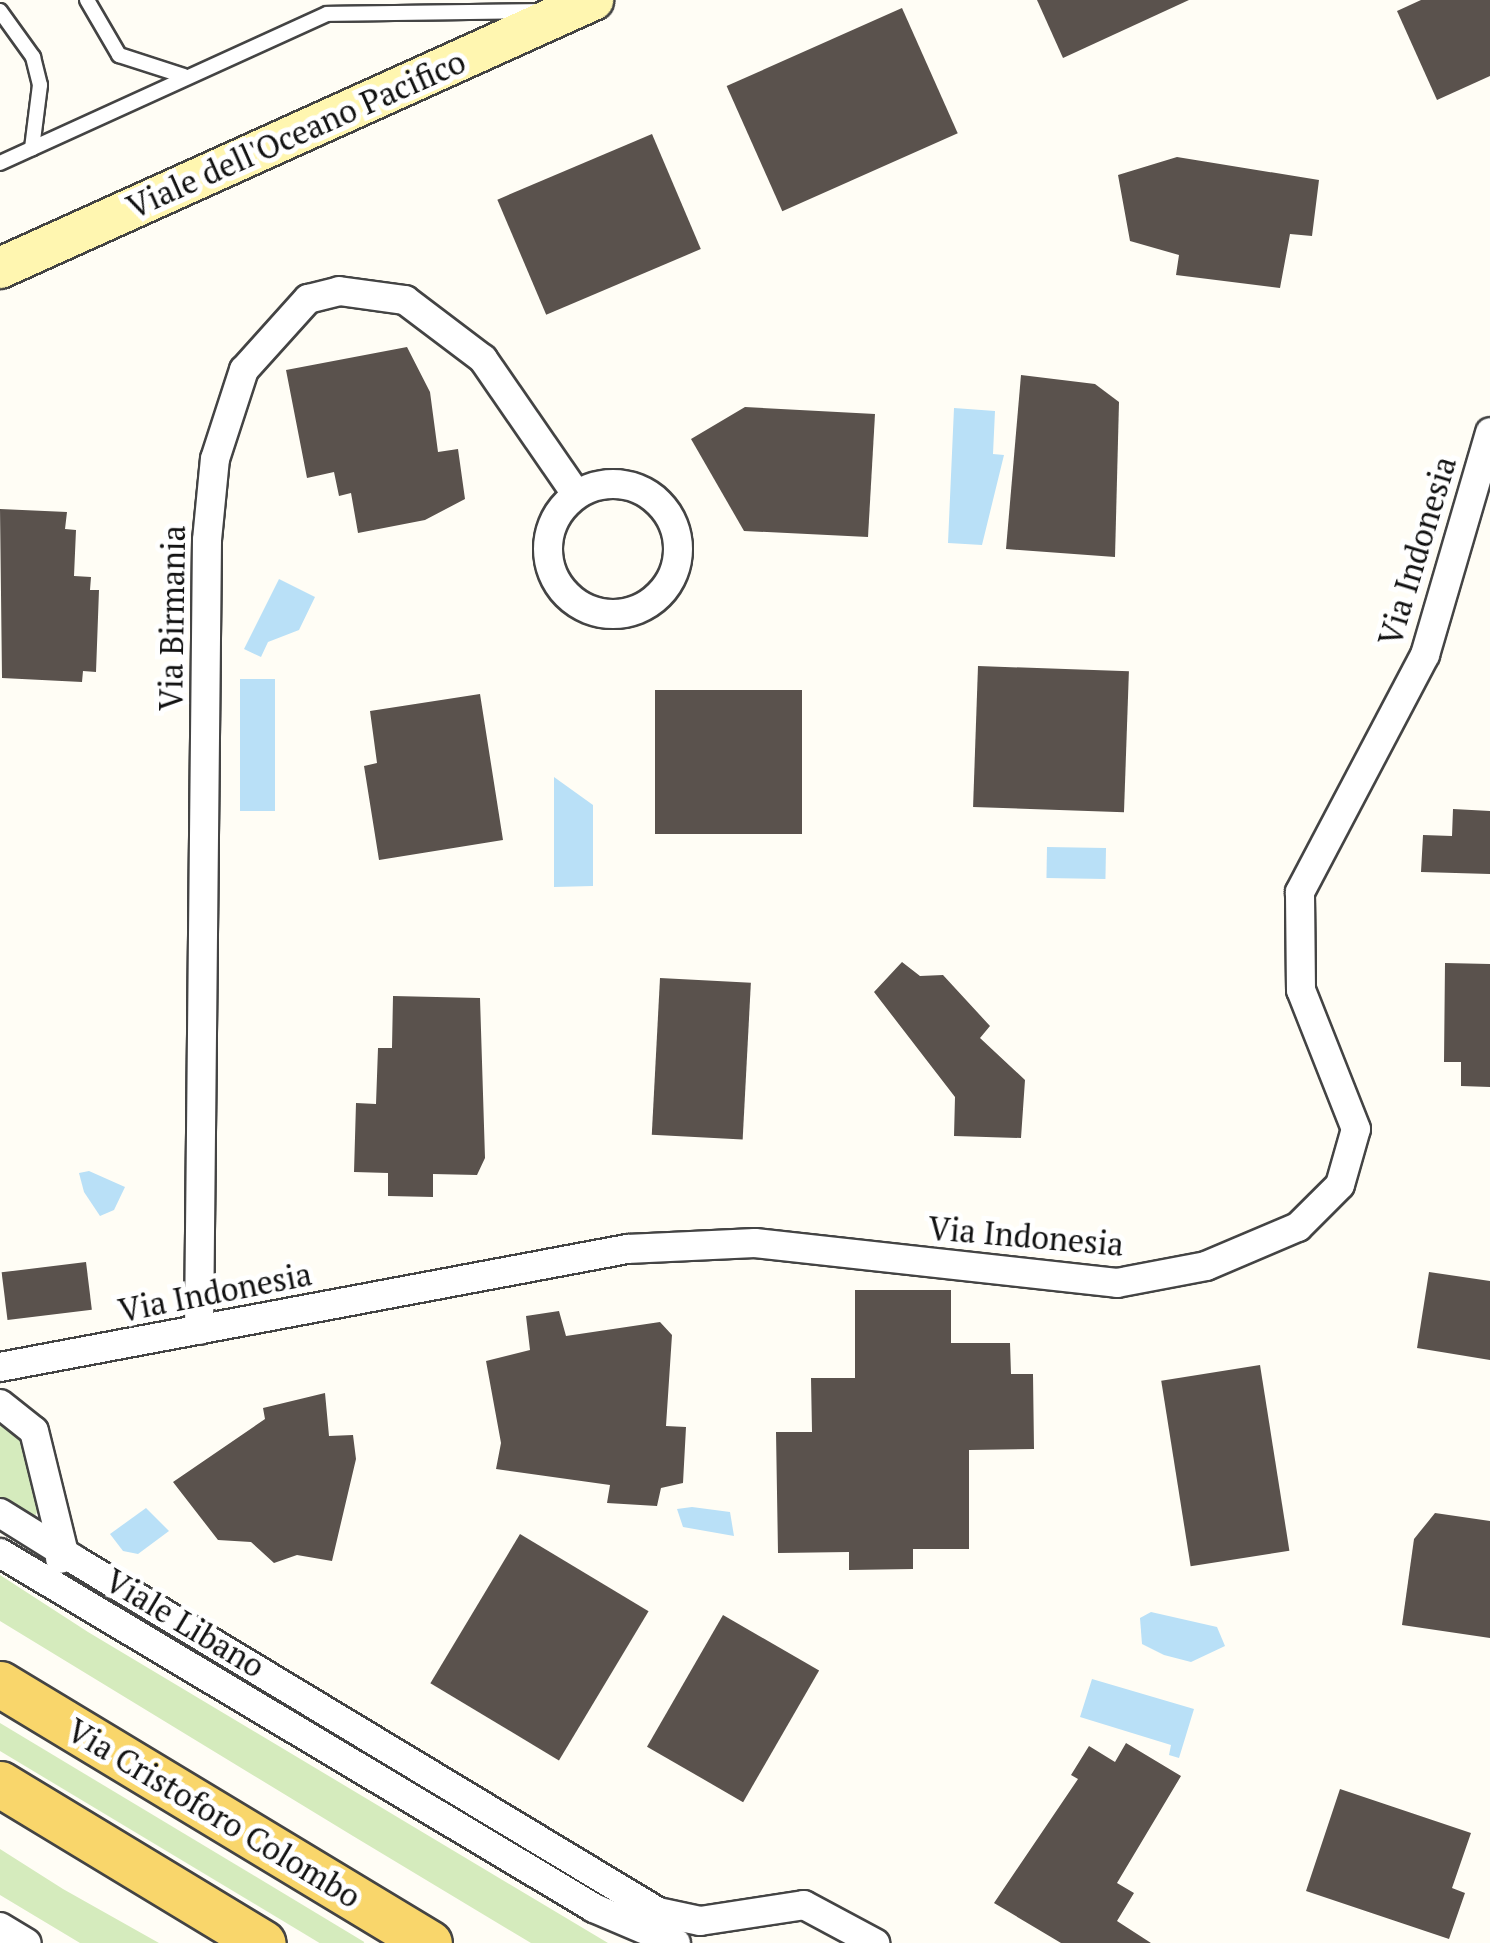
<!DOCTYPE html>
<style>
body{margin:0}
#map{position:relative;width:1490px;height:1943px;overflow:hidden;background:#fffdf5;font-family:"PT Serif",serif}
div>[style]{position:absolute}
.green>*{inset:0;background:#d5ebbd;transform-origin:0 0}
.water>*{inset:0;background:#b9e0f7;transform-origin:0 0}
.building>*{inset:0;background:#5a524d;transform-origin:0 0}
.roads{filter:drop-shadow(2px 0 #444) drop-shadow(-2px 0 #444) drop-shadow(0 2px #444) drop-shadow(0 -2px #444)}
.lane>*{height:14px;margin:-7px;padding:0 7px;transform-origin:7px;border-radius:7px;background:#fff}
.street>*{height:28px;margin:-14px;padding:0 14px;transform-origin:14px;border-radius:14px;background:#fff}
.street>.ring{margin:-14px;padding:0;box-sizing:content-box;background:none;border:28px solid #fff;border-radius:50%}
.secondary>*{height:40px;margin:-20px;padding:0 20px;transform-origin:20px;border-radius:20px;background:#fff6b0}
.primary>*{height:45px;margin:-22.5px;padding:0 22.5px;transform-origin:22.5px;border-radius:22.5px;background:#f9d66b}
span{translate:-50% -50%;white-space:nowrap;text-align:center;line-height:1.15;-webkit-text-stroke:10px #fff;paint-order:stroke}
.street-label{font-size:32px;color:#111}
</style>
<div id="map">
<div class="green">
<div style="clip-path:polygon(0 1425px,24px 1442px,40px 1506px,34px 1518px,0 1501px)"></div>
<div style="clip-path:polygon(0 1575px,88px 1632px,608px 1943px,531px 1943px,353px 1836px,0 1621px)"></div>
<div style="left:0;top:1723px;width:425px;height:24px;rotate:31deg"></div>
<div style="clip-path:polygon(0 1849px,63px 1889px,159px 1943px,80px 1943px,0 1895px)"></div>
</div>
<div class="water">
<div style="clip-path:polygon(954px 408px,995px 411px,993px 454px,1004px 455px,982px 545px,948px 543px)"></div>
<div style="clip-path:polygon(279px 579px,315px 597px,299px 630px,268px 642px,261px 657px,244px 649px)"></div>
<div style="left:240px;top:679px;width:35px;height:132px"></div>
<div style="clip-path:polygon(554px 777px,593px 805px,593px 886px,554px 887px)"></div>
<div style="left:1047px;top:847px;width:59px;height:31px;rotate:1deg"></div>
<div style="clip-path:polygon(89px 1171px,125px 1187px,114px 1210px,100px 1216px,84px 1192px,79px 1173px)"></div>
<div style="clip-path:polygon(692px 1507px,730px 1512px,734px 1536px,683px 1527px,677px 1509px)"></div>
<div style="clip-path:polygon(146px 1508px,169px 1531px,138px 1554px,123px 1551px,110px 1534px)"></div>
<div style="clip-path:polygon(1151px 1612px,1217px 1627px,1225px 1646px,1191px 1662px,1164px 1655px,1142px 1644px,1140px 1618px)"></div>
<div style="clip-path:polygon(1092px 1679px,1194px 1709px,1179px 1758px,1169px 1755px,1171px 1745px,1080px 1717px)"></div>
</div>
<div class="building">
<div style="clip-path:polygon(1037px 0,1189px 0,1063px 58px)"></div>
<div style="clip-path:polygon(1421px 0,1490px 0,1490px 76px,1437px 100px,1397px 11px)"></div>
<div style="left:902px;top:8px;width:137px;height:192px;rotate:66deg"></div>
<div style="left:652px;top:134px;width:125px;height:168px;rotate:67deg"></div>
<div style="clip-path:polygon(1177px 157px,1319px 180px,1312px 236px,1290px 234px,1280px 288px,1176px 275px,1179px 255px,1130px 241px,1118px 175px)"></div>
<div style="clip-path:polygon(407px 347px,430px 392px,438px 452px,458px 449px,465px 499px,425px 520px,358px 533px,351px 493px,339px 496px,334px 472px,307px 478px,286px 370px)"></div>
<div style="clip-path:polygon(1021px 375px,1095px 384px,1119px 402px,1115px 557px,1006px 549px)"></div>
<div style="clip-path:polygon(745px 407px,875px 414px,868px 537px,744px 531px,691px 439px)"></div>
<div style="clip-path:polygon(0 509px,67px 512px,65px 529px,76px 530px,74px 576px,91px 577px,90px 590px,99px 590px,96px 672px,83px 671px,82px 682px,2px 678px)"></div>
<div style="left:978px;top:666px;width:151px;height:141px;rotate:2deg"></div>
<div style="left:655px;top:690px;width:147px;height:144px"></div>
<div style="clip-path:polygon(480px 694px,503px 840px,379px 860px,364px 766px,377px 763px,370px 711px)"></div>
<div style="clip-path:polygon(1453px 809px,1490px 811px,1490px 874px,1421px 872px,1423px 835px,1452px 836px)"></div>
<div style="clip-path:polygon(902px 962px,920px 976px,943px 975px,990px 1026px,980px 1038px,1025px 1080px,1021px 1138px,954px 1136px,955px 1097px,874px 992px)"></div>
<div style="clip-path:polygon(1445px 963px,1490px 964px,1490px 1087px,1461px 1086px,1461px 1062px,1444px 1062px)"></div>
<div style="left:660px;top:978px;width:91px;height:157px;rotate:3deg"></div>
<div style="clip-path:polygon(393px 996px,480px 998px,485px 1158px,477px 1175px,433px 1174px,433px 1197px,388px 1196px,388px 1173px,354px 1172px,356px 1103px,376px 1104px,378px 1048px,392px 1048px)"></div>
<div style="left:86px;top:1262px;width:48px;height:85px;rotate:83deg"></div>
<div style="clip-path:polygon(1429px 1272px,1490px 1281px,1490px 1360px,1417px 1348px)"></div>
<div style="clip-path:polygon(855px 1290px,951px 1290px,951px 1343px,1010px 1343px,1011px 1374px,1033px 1374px,1034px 1449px,969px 1450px,969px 1549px,913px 1549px,913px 1569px,849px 1570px,849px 1552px,778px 1553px,776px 1432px,812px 1432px,811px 1378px,855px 1378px)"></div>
<div style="clip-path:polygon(559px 1311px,566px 1336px,660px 1322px,672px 1335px,666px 1426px,686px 1427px,683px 1483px,661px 1488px,657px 1506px,607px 1503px,610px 1485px,496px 1469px,501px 1443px,486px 1361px,530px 1350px,526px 1316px)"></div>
<div style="left:1260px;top:1365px;width:188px;height:100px;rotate:81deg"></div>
<div style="clip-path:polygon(325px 1393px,329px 1436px,353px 1435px,356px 1459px,332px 1561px,297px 1555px,274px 1563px,251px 1542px,218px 1540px,173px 1482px,265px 1419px,263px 1408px)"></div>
<div style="clip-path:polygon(1435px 1513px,1490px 1521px,1490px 1638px,1402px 1625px,1414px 1539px)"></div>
<div style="left:520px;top:1534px;width:150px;height:174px;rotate:31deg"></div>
<div style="left:723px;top:1615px;width:111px;height:152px;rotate:30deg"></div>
<div style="clip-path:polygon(1126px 1743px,1181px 1776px,1117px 1883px,1134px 1893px,1117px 1921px,1151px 1943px,1061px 1943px,994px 1903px,1078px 1779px,1071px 1775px,1089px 1746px,1115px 1762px)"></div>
<div style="clip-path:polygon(1340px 1789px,1471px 1833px,1452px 1888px,1465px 1893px,1449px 1939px,1306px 1891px)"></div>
</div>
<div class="roads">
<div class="lane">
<div style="left:87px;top:0;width:64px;rotate:59.8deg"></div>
<div style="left:119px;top:55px;width:68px;rotate:17.9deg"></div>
<div style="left:0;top:11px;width:57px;rotate:54.3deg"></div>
<div style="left:33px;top:57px;width:29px;rotate:76deg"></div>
<div style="left:40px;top:85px;width:64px;rotate:97.2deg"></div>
<div style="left:0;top:163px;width:359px;rotate:-24.5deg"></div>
<div style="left:327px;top:14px;width:210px;rotate:-0.8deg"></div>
</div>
<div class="street">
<div class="ring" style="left:548px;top:484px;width:102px;height:102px"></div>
<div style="left:199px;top:1330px;width:790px;rotate:-89.42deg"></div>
<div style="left:207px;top:540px;width:81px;rotate:-84.4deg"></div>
<div style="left:215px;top:459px;width:94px;rotate:-72deg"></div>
<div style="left:244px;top:370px;width:96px;rotate:-48deg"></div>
<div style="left:308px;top:299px;width:32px;rotate:-14deg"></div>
<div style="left:339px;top:291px;width:67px;rotate:7.8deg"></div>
<div style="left:405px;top:300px;width:98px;rotate:37.1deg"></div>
<div style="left:483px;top:359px;width:164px;rotate:55.4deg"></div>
<div style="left:0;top:1367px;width:638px;rotate:-10.66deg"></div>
<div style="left:627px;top:1249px;width:128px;rotate:-2.7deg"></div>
<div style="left:755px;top:1243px;width:364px;rotate:6.3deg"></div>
<div style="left:1117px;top:1283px;width:91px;rotate:-10.8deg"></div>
<div style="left:1206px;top:1266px;width:100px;rotate:-23deg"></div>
<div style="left:1298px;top:1227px;width:59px;rotate:-45deg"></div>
<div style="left:1340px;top:1185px;width:58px;rotate:-74.1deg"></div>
<div style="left:1356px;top:1129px;width:149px;rotate:-111.6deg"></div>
<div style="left:1301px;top:990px;width:98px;rotate:-90.6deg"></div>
<div style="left:1300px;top:892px;width:268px;rotate:-62.2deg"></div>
<div style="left:1425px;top:655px;width:232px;rotate:-73.7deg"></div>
<div style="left:0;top:1404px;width:43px;rotate:38.5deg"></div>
<div style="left:34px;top:1431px;width:126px;rotate:76.2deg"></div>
<div style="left:64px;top:1553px;width:13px;rotate:32deg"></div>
<div style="left:75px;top:1560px;width:681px;rotate:31.12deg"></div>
<div style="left:658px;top:1912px;width:43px;rotate:12.1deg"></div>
<div style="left:700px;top:1921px;width:105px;rotate:-8.7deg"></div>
<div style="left:804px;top:1905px;width:81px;rotate:28.2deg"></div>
<div style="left:0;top:1513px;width:75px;rotate:32deg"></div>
<div style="left:64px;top:1553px;width:7px;rotate:124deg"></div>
<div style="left:0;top:1553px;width:692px;rotate:30.86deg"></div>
<div style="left:594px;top:1908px;width:89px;rotate:23.1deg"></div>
<div style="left:0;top:1927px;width:31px;rotate:31deg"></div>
</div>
<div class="secondary">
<div style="left:0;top:268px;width:651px;rotate:-24.32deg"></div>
</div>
<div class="primary">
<div style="left:0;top:1684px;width:501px;rotate:31.12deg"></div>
<div style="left:0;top:1784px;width:307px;rotate:31.2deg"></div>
</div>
</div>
<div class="street-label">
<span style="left:296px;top:134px;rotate:-24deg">Viale dell'Oceano Pacifico</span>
<span style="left:1417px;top:551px;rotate:-73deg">Via Indonesia</span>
<span style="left:172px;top:618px;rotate:-89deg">Via Birmania</span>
<span style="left:1026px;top:1236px;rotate:5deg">Via Indonesia</span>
<span style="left:215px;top:1292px;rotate:-11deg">Via Indonesia</span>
<span style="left:185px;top:1623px;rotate:31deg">Viale Libano</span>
<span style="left:214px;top:1813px;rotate:31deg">Via Cristoforo Colombo</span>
</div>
</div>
